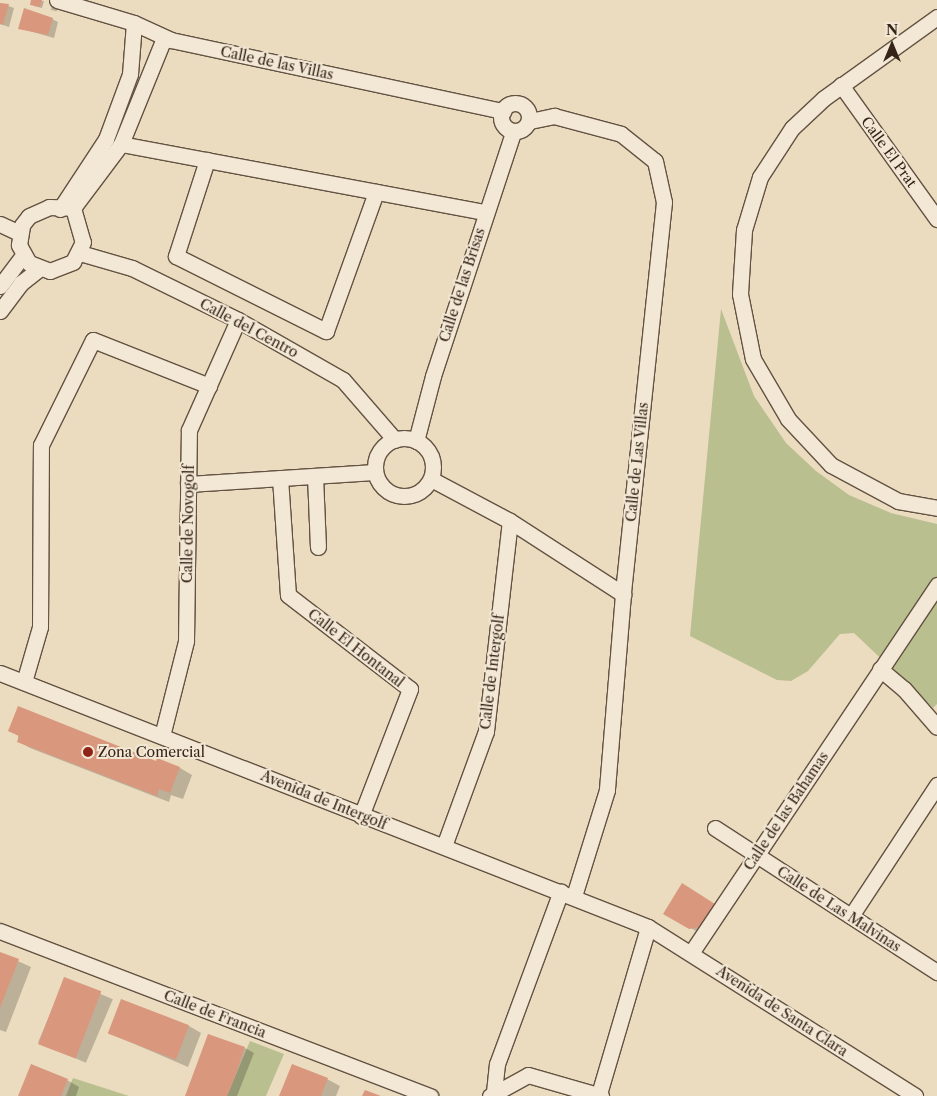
<!DOCTYPE html>
<style>
body{margin:0}
#map{position:relative;width:937px;height:1096px;overflow:hidden;background:#ebdcbf;font-family:"Libre Caslon Text",serif}
div>[style]{position:absolute}
.green>*{inset:0;background:#babf90}
.shadow>*{inset:0;background:#0003;transform-origin:0 0}
.building>*{inset:0;background:#d9977e;transform-origin:0 0}
.roads{filter:drop-shadow(1px 0 #635242) drop-shadow(-1px 0 #635242) drop-shadow(0 1px #635242) drop-shadow(0 -1px #635242)}
.minor>*{height:15px;margin:-7.5px;padding:0 7.5px;transform-origin:7.5px;border-radius:7.5px;background:#f2e8d5}
.minor>.ring{margin:-7.5px;padding:0;box-sizing:content-box;background:none;border:15px solid #f2e8d5;border-radius:50%}
.dots>*{width:14px;height:14px;translate:-50% -50%;box-sizing:border-box;border:2px solid #f2e8d5;border-radius:50%}
span{translate:-50% -50%;white-space:nowrap;text-align:center;line-height:1.15;-webkit-text-stroke:4px #f2e8d5;paint-order:stroke}
.street-label{font-size:14px;color:#362418}
.poi-label{font-size:14px;color:#362418}
.left{translate:0 -50%;text-align:left}
.north{position:absolute;left:867px;top:20px;width:50px;height:50px;-webkit-text-stroke:4px #f2e8d5;paint-order:stroke;rotate:0deg;font-size:14px;font-weight:700;line-height:20px;text-align:center;color:#362418}
.north::after{content:'';display:block;margin:auto;width:18px;height:22px;background:#362418;clip-path:polygon(50% 0,100% 100%,50% 72%,0 100%)}
</style>
<div id="map">
<div class="green">
<div style="clip-path:polygon(721px 309px,754px 396px,786px 443px,816px 471px,849px 495px,891px 513px,937px 524px,937px 704px,933px 708px,854px 633px,840px 634px,808px 671px,791px 681px,777px 680px,690px 636px)"></div>
<div style="clip-path:polygon(250px 1041px,284px 1054px,266px 1096px,227px 1096px)"></div>
<div style="clip-path:polygon(73px 1078px,129px 1096px,66px 1096px)"></div>
</div>
<div class="shadow">
<div style="clip-path:polygon(33px 0,44px 1px,42px 8px,34px 6px)"></div>
<div style="clip-path:polygon(0 3px,14px 8px,9px 27px,0 24px)"></div>
<div style="left:53px;top:3px;width:6px;height:7px;rotate:18deg"></div>
<div style="clip-path:polygon(52px 19px,58px 22px,54px 38px,19px 28px)"></div>
<div style="clip-path:polygon(19px 707px,156px 763px,158px 759px,180px 768px,192px 775px,183px 799px,171px 795px,169px 802px,30px 748px,18px 741px)"></div>
<div style="clip-path:polygon(665px 913px,706px 929px,696px 931px)"></div>
<div style="clip-path:polygon(0 953px,31px 967px,6px 1032px,0 1030px)"></div>
<div style="left:65px;top:979px;width:52px;height:69px;rotate:23deg"></div>
<div style="clip-path:polygon(189px 1026px,201px 1033px,188px 1067px,109px 1033px)"></div>
<div style="clip-path:polygon(245px 1048px,254px 1053px,237px 1096px,186px 1096px)"></div>
<div style="clip-path:polygon(327px 1079px,340px 1086px,336px 1096px,281px 1096px)"></div>
<div style="clip-path:polygon(67px 1080px,79px 1087px,76px 1096px,20px 1096px)"></div>
</div>
<div class="building">
<div style="clip-path:polygon(31px 0,42px 0,40px 7px,30px 5px)"></div>
<div style="clip-path:polygon(0 3px,9px 4px,3px 25px,0 24px)"></div>
<div style="clip-path:polygon(24px 8px,53px 18px,48px 35px,18px 29px)"></div>
<div style="clip-path:polygon(18px 706px,156px 761px,157px 758px,180px 767px,170px 793px,159px 789px,157px 796px,17px 742px,19px 736px,8px 731px)"></div>
<div style="clip-path:polygon(682px 883px,715px 904px,700px 927px,689px 929px,663px 914px)"></div>
<div style="clip-path:polygon(0 952px,19px 959px,0 1008px)"></div>
<div style="left:64px;top:977px;width:40px;height:72px;rotate:21deg"></div>
<div style="left:121px;top:999px;width:73px;height:37px;rotate:21deg"></div>
<div style="clip-path:polygon(208px 1034px,245px 1047px,233px 1082px,227px 1096px,185px 1096px)"></div>
<div style="clip-path:polygon(31px 1064px,68px 1079px,61px 1096px,18px 1096px)"></div>
<div style="clip-path:polygon(292px 1064px,328px 1078px,321px 1096px,279px 1096px)"></div>
<div style="clip-path:polygon(365px 1090px,381px 1096px,362px 1096px)"></div>
</div>
<div class="roads">
<div class="minor">
<div style="left:57px;top:0;width:80px;rotate:16.6deg"></div>
<div style="left:134px;top:23px;width:41px;rotate:24.7deg"></div>
<div style="left:171px;top:40px;width:340px;rotate:12.1deg"></div>
<div style="left:937px;top:17px;width:140px;rotate:144.3deg"></div>
<div style="left:823px;top:99px;width:42px;rotate:136.9deg"></div>
<div style="left:792px;top:128px;width:59px;rotate:123.1deg"></div>
<div style="left:760px;top:177px;width:55px;rotate:106.8deg"></div>
<div style="left:744px;top:230px;width:64px;rotate:93.6deg"></div>
<div style="left:740px;top:294px;width:66px;rotate:78.7deg"></div>
<div style="left:753px;top:359px;width:69px;rotate:59.7deg"></div>
<div style="left:788px;top:419px;width:63px;rotate:46.9deg"></div>
<div style="left:831px;top:465px;width:76px;rotate:28.2deg"></div>
<div style="left:898px;top:501px;width:40px;rotate:10deg"></div>
<div style="left:841px;top:85px;width:165px;rotate:54.4deg"></div>
<div class="ring" style="left:501px;top:103px;width:13px;height:13px"></div>
<div style="left:530px;top:121px;width:25px;rotate:-12deg"></div>
<div style="left:554px;top:116px;width:69px;rotate:15deg"></div>
<div style="left:621px;top:134px;width:43px;rotate:38.5deg"></div>
<div style="left:655px;top:161px;width:42px;rotate:77.6deg"></div>
<div style="left:664px;top:202px;width:394px;rotate:96deg"></div>
<div style="left:623px;top:594px;width:197px;rotate:94.7deg"></div>
<div style="left:607px;top:790px;width:111px;rotate:107.3deg"></div>
<div style="left:121px;top:144px;width:370px;rotate:10.6deg"></div>
<div style="left:207px;top:160px;width:101px;rotate:107.9deg"></div>
<div style="left:176px;top:256px;width:168px;rotate:26.6deg"></div>
<div style="left:326px;top:331px;width:148px;rotate:-70.2deg"></div>
<div style="left:49px;top:207px;width:24px;rotate:2deg"></div>
<div style="left:73px;top:208px;width:35px;rotate:74deg"></div>
<div style="left:83px;top:242px;width:22px;rotate:117deg"></div>
<div style="left:73px;top:262px;width:25px;rotate:159deg"></div>
<div style="left:50px;top:271px;width:22px;rotate:-159deg"></div>
<div style="left:29px;top:263px;width:21px;rotate:-119deg"></div>
<div style="left:19px;top:245px;width:20px;rotate:-81deg"></div>
<div style="left:22px;top:225px;width:11px;rotate:-52deg"></div>
<div style="left:29px;top:216px;width:22px;rotate:-24deg"></div>
<div style="left:73px;top:208px;width:80px;rotate:-53.1deg"></div>
<div style="left:121px;top:144px;width:114px;rotate:-67.9deg"></div>
<div style="left:60px;top:209px;width:84px;rotate:-56.7deg"></div>
<div style="left:106px;top:139px;width:69px;rotate:-69.7deg"></div>
<div style="left:130px;top:74px;width:51px;rotate:-85.5deg"></div>
<div style="left:0;top:224px;width:21px;rotate:25deg"></div>
<div style="left:80px;top:253px;width:54px;rotate:16.1deg"></div>
<div style="left:132px;top:268px;width:118px;rotate:26.1deg"></div>
<div style="left:238px;top:320px;width:121px;rotate:29.7deg"></div>
<div style="left:343px;top:380px;width:79px;rotate:49.1deg"></div>
<div style="left:0;top:286px;width:39px;rotate:-53deg"></div>
<div style="left:0;top:311px;width:35px;rotate:-53deg"></div>
<div style="left:21px;top:283px;width:23px;rotate:-38deg"></div>
<div class="ring" style="left:375px;top:438px;width:43px;height:43px"></div>
<div style="left:416px;top:441px;width:67px;rotate:-75.3deg"></div>
<div style="left:433px;top:376px;width:257px;rotate:-71.8deg"></div>
<div style="left:315px;top:476px;width:71px;rotate:87.6deg"></div>
<div style="left:280px;top:478px;width:117px;rotate:86.1deg"></div>
<div style="left:288px;top:595px;width:154px;rotate:37.6deg"></div>
<div style="left:410px;top:689px;width:136px;rotate:111.1deg"></div>
<div style="left:431px;top:479px;width:89px;rotate:28deg"></div>
<div style="left:510px;top:521px;width:135px;rotate:32.9deg"></div>
<div style="left:188px;top:484px;width:187px;rotate:-3.7deg"></div>
<div style="left:880px;top:669px;width:31px;rotate:40deg"></div>
<div style="left:904px;top:689px;width:50px;rotate:49deg"></div>
<div style="left:0;top:673px;width:696px;rotate:21.4deg"></div>
<div style="left:648px;top:927px;width:316px;rotate:32.3deg"></div>
<div style="left:24px;top:682px;width:57px;rotate:-73.8deg"></div>
<div style="left:40px;top:627px;width:182px;rotate:-89.7deg"></div>
<div style="left:41px;top:445px;width:117px;rotate:-63.7deg"></div>
<div style="left:93px;top:340px;width:125px;rotate:21.6deg"></div>
<div style="left:162px;top:736px;width:98px;rotate:-75.8deg"></div>
<div style="left:186px;top:641px;width:211px;rotate:-89.2deg"></div>
<div style="left:189px;top:430px;width:120px;rotate:-66deg"></div>
<div style="left:715px;top:828px;width:265px;rotate:33deg"></div>
<div style="left:444px;top:846px;width:122px;rotate:-69.9deg"></div>
<div style="left:486px;top:731px;width:211px;rotate:-83.5deg"></div>
<div style="left:851px;top:916px;width:157px;rotate:-56.7deg"></div>
<div style="left:0;top:931px;width:461px;rotate:21deg"></div>
<div style="left:691px;top:953px;width:443px;rotate:-56.2deg"></div>
<div style="left:494px;top:1092px;width:28px;rotate:-84deg"></div>
<div style="left:497px;top:1064px;width:184px;rotate:-69.7deg"></div>
<div style="left:599px;top:1094px;width:174px;rotate:-73.6deg"></div>
<div style="left:490px;top:1096px;width:43px;rotate:-28.9deg"></div>
<div style="left:528px;top:1075px;width:76px;rotate:16deg"></div>
</div>
</div>
<div class="dots">
<div style="left:88px;top:752px;background:#8f2418"></div>
</div>
<div class="street-label">
<span style="left:277px;top:63px;rotate:12deg">Calle de las Villas</span>
<span style="left:889px;top:152px;rotate:54deg">Calle El Prat</span>
<span style="left:462px;top:285px;rotate:-72deg">Calle de las Brisas</span>
<span style="left:249px;top:328px;rotate:28deg">Calle del Centro</span>
<span style="left:637px;top:462px;rotate:-84deg">Calle de Las Villas</span>
<span style="left:188px;top:524px;rotate:-89deg">Calle de Novogolf</span>
<span style="left:356px;top:648px;rotate:38deg">Calle El Hontanal</span>
<span style="left:492px;top:672px;rotate:-83deg">Calle de Intergolf</span>
<span style="left:324px;top:800px;rotate:22deg">Avenida de Intergolf</span>
<span style="left:786px;top:811px;rotate:-56deg">Calle de las Bahamas</span>
<span style="left:839px;top:909px;rotate:33deg">Calle de Las Malvinas</span>
<span style="left:782px;top:1011px;rotate:33deg">Avenida de Santa Clara</span>
<span style="left:215px;top:1014px;rotate:21deg">Calle de Francia</span>
</div>
<div class="poi-label">
<span class="left" style="left:98px;top:752px">Zona Comercial</span>
</div>
<div class="north">N</div>
</div>
